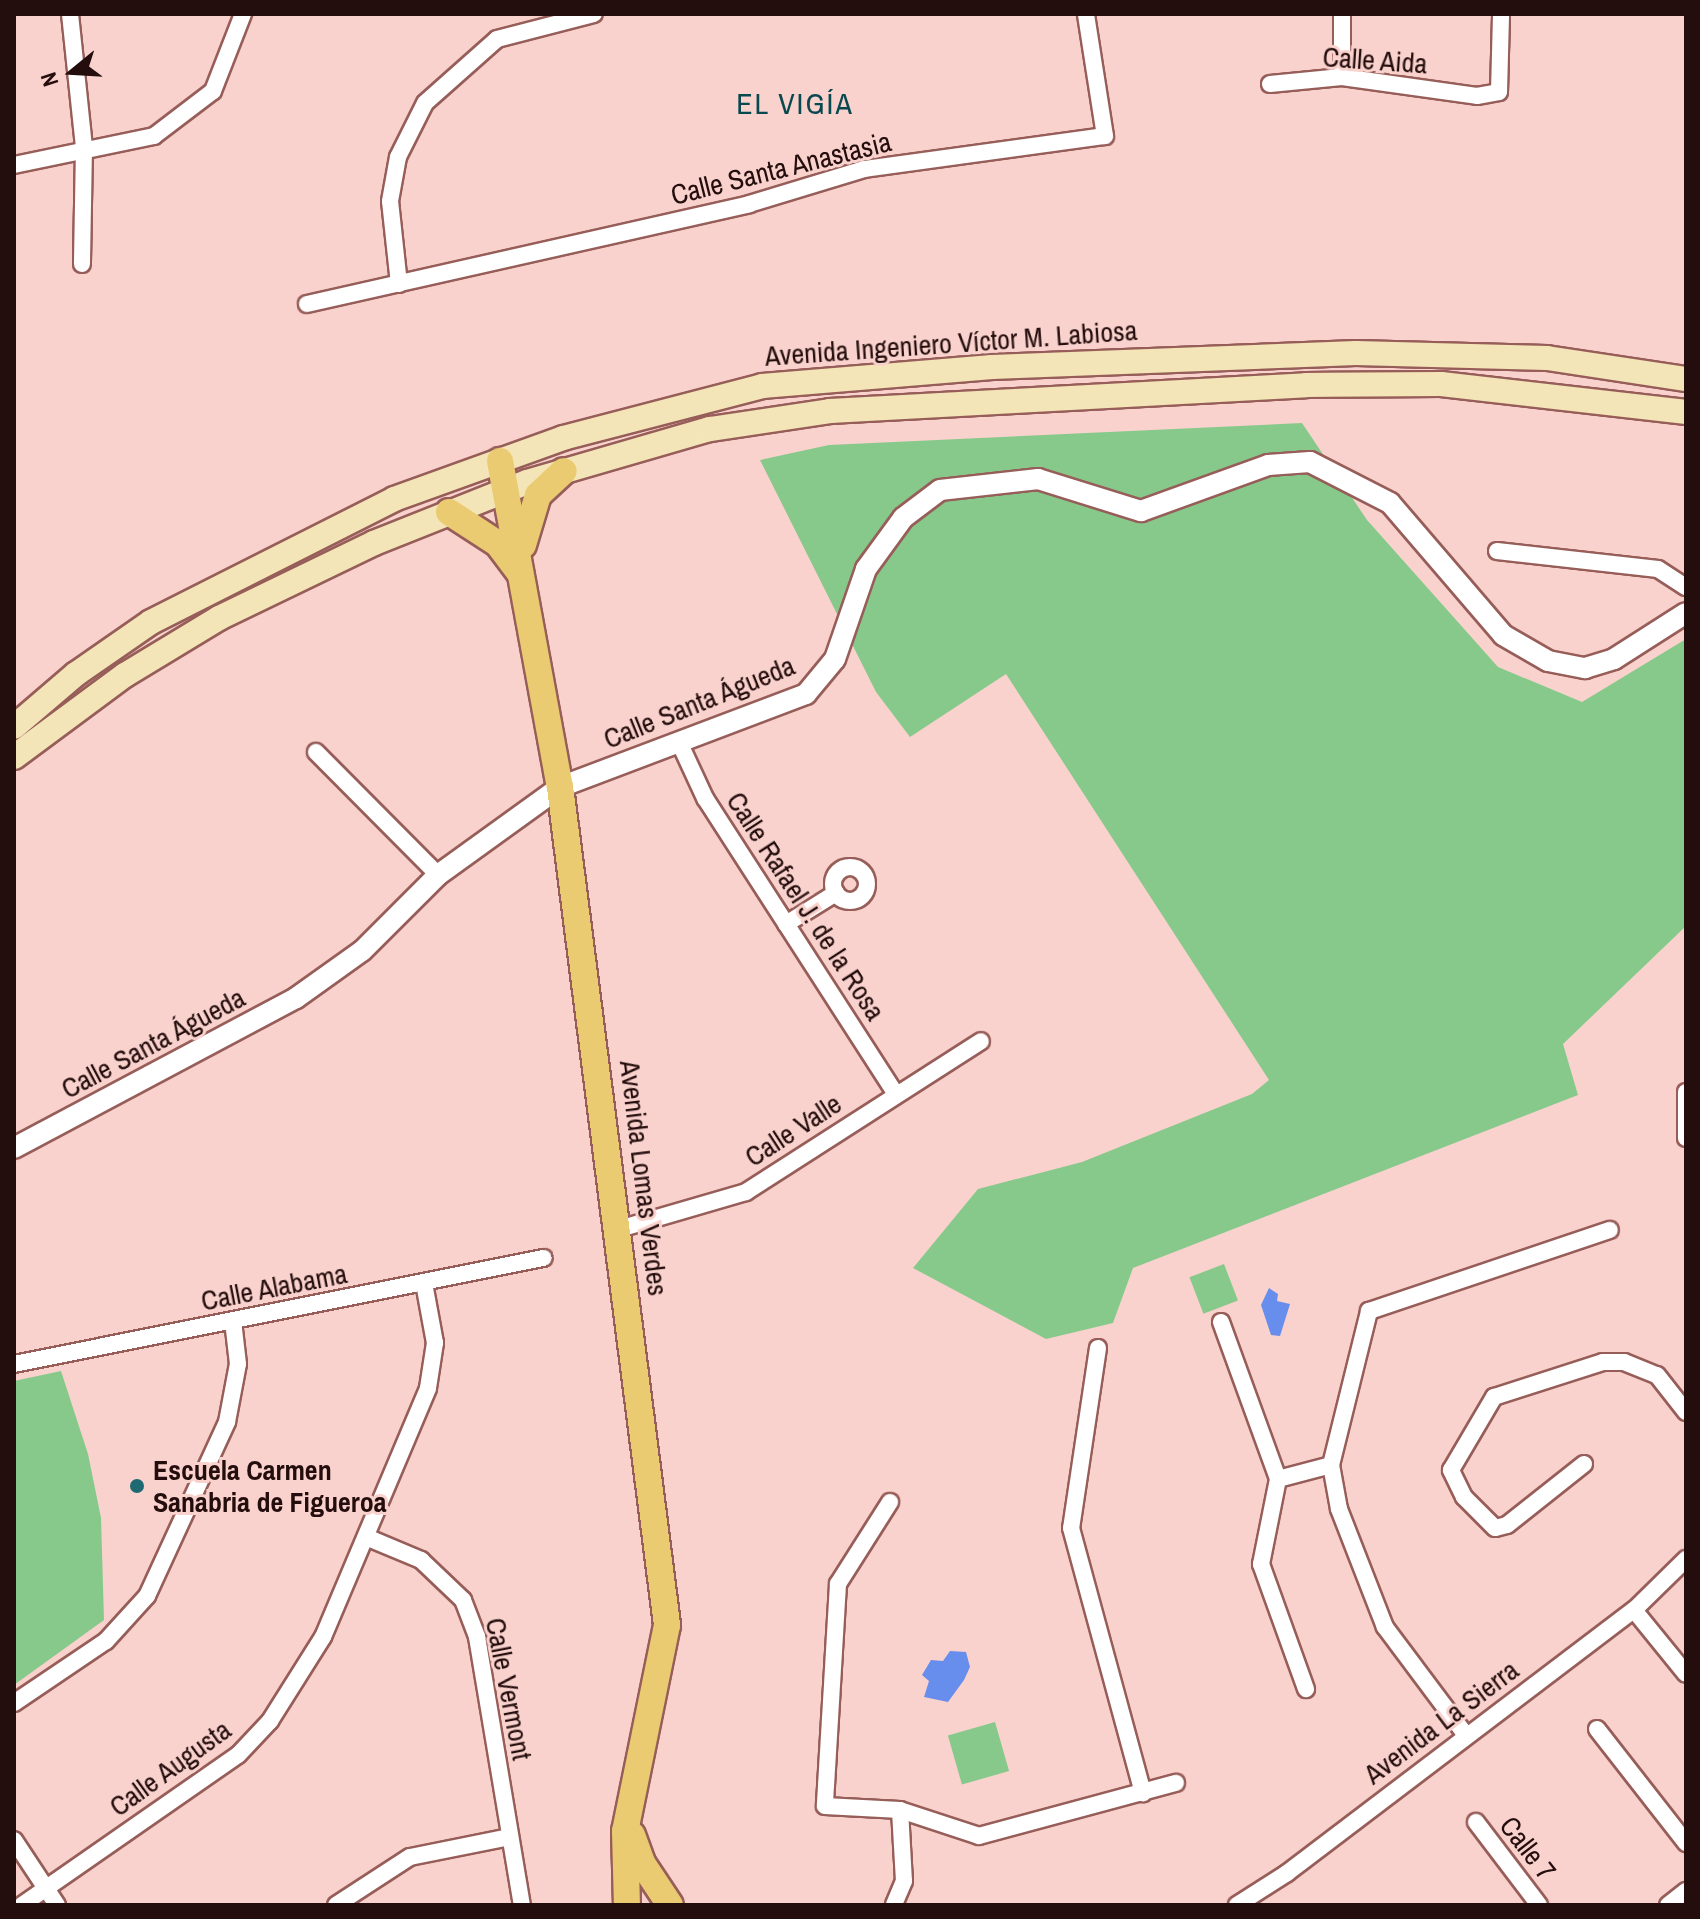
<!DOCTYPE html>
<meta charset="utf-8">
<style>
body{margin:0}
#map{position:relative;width:1700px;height:1919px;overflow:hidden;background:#f9d2cd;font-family:"Archivo Narrow",sans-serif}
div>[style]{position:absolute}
.green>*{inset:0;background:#87c98b;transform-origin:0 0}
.water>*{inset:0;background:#678ded}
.roads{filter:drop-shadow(2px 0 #975e59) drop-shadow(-2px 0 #975e59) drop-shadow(0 2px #975e59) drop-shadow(0 -2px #975e59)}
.minor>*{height:16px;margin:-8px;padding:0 8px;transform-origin:8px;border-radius:8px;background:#fff}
.minor>.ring{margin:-8px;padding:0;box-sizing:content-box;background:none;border:16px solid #fff;border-radius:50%}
.tertiary>*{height:20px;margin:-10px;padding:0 10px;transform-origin:10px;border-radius:10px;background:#fff}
.secondary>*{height:24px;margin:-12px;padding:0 12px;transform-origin:12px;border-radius:12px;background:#f4e5b8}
.primary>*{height:26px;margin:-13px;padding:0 13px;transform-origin:13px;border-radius:13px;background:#eacb71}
.dots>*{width:22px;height:22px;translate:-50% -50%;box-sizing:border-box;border:4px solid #f9d2cd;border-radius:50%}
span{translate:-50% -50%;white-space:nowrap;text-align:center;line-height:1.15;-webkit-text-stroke:6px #f9d2cd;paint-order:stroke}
.street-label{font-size:28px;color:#240e0d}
.poi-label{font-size:28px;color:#240e0d;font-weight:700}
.left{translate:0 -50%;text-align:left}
.neighbourhood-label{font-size:30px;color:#08484f;letter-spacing:2px}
.frame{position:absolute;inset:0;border:16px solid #240e0d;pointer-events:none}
.north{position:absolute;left:32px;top:32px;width:80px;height:80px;-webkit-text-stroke:6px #f9d2cd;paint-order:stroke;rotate:252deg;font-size:22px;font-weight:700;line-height:32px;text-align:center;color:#240e0d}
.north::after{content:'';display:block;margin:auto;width:28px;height:36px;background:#240e0d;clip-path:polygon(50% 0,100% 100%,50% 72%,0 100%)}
</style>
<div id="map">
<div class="green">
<div style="clip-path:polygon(1302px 423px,1367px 520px,1498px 667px,1582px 702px,1686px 639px,1686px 926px,1563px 1044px,1578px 1095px,1133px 1268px,1113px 1323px,1046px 1339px,913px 1268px,978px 1189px,1082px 1162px,1252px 1094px,1269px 1080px,1006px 674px,910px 737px,876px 692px,760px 460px,829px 445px)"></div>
<div style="left:1224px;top:1264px;width:39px;height:37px;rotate:69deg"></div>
<div style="clip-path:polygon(61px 1371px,88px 1454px,101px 1518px,104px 1620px,14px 1685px,14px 1381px)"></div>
<div style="left:995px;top:1722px;width:51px;height:49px;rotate:74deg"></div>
</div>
<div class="water">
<div style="clip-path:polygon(1269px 1288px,1278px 1294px,1277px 1301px,1290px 1304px,1280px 1336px,1271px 1335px,1261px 1305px)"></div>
<div style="clip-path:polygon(950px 1651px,966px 1652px,970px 1667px,964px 1680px,948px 1702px,924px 1697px,929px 1681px,922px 1675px,931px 1660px,943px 1661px)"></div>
</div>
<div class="roads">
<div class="minor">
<div style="left:70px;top:14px;width:134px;rotate:84deg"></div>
<div style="left:84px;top:147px;width:117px;rotate:91deg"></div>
<div style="left:1342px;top:77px;width:63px;rotate:-90deg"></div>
<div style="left:1270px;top:84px;width:72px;rotate:-5.6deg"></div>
<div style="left:1342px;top:77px;width:136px;rotate:8deg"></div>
<div style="left:1477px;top:96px;width:22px;rotate:-10deg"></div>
<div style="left:1499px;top:92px;width:78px;rotate:-88.5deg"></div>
<div style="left:14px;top:165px;width:143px;rotate:-11.7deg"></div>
<div style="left:154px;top:136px;width:74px;rotate:-37.3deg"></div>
<div style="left:213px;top:91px;width:83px;rotate:-68.7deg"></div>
<div style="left:399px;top:284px;width:83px;rotate:-96.2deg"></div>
<div style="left:390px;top:201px;width:45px;rotate:-79.7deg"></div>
<div style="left:398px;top:157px;width:60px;rotate:-63.4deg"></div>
<div style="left:425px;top:103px;width:96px;rotate:-41.6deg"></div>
<div style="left:497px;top:39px;width:100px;rotate:-14.5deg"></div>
<div style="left:307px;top:304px;width:453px;rotate:-12.7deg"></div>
<div style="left:749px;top:204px;width:120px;rotate:-16.9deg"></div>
<div style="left:864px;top:169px;width:243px;rotate:-7.8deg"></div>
<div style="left:1105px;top:136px;width:123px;rotate:-98.9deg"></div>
<div style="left:1497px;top:551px;width:162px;rotate:6.4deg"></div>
<div style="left:1658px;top:569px;width:33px;rotate:33deg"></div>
<div style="left:680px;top:744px;width:60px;rotate:65.2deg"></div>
<div style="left:705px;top:798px;width:351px;rotate:57.2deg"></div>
<div style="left:316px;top:752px;width:173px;rotate:45.2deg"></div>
<div class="ring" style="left:833px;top:867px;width:18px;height:18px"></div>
<div style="left:786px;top:924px;width:59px;rotate:-31.8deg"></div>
<div style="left:1686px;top:1092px;width:46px;rotate:90deg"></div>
<div style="left:619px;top:1229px;width:132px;rotate:-16.2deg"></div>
<div style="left:746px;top:1192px;width:279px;rotate:-32.7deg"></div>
<div style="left:1221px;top:1322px;width:167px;rotate:70deg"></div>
<div style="left:1278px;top:1479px;width:55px;rotate:-14.8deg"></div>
<div style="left:1098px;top:1348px;width:182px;rotate:98.5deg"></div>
<div style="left:1071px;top:1528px;width:275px;rotate:74.8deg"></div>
<div style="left:14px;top:1364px;width:540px;rotate:-11.33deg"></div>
<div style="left:1584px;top:1464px;width:98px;rotate:141.6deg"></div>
<div style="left:1507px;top:1525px;width:12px;rotate:166deg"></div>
<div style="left:1495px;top:1528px;width:44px;rotate:-135deg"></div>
<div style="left:1464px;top:1497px;width:30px;rotate:-116deg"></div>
<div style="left:1451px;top:1470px;width:85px;rotate:-59.5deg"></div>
<div style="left:1494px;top:1397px;width:114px;rotate:-17.8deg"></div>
<div style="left:1603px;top:1362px;width:21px"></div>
<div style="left:1624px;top:1362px;width:35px;rotate:22deg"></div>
<div style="left:1657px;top:1375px;width:47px;rotate:51.9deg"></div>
<div style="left:1278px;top:1479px;width:87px;rotate:101.3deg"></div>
<div style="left:1261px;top:1564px;width:133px;rotate:70.2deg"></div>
<div style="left:890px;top:1502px;width:97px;rotate:122.4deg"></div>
<div style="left:838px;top:1584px;width:222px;rotate:93.4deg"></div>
<div style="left:825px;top:1806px;width:75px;rotate:3.1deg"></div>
<div style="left:900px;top:1810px;width:71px;rotate:86.8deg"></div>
<div style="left:904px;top:1881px;width:26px;rotate:113deg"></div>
<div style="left:366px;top:1537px;width:60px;rotate:22.7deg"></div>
<div style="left:421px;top:1560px;width:58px;rotate:43.6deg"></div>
<div style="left:463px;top:1600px;width:40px;rotate:69deg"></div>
<div style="left:477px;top:1637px;width:272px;rotate:80.5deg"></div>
<div style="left:1634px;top:1610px;width:82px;rotate:50.9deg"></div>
<div style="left:14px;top:1703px;width:111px;rotate:-34deg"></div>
<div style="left:106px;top:1641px;width:61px;rotate:-47.7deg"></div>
<div style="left:147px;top:1596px;width:192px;rotate:-65.3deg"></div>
<div style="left:227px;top:1422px;width:59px;rotate:-79.3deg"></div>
<div style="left:238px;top:1364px;width:43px;rotate:-96.6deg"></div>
<div style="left:1597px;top:1729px;width:145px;rotate:52deg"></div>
<div style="left:1465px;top:1734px;width:134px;rotate:-126.8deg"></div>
<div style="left:1385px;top:1627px;width:127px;rotate:-111.3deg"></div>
<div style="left:1339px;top:1509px;width:45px;rotate:-100.3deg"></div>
<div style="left:1331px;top:1465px;width:159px;rotate:-76.1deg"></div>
<div style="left:1369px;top:1311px;width:254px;rotate:-18.6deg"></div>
<div style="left:900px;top:1810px;width:83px;rotate:18.2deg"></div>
<div style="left:979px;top:1836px;width:204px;rotate:-15.1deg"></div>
<div style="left:1476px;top:1822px;width:104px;rotate:52.8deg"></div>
<div style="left:14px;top:1840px;width:78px;rotate:56.5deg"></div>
<div style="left:22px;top:1905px;width:263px;rotate:-34.8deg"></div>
<div style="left:238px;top:1755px;width:47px;rotate:-46.7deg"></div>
<div style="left:270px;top:1721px;width:99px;rotate:-57.8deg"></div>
<div style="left:323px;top:1637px;width:270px;rotate:-67.1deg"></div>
<div style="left:428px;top:1388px;width:46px;rotate:-81.2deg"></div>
<div style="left:435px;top:1343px;width:61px;rotate:-100.4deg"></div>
<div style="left:336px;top:1905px;width:88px;rotate:-33deg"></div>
<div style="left:410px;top:1857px;width:101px;rotate:-11.4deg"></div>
<div style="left:1237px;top:1905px;width:59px;rotate:-32.6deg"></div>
<div style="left:1287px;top:1873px;width:435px;rotate:-37.2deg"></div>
<div style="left:1634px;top:1610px;width:73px;rotate:-44.4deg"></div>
<div style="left:1668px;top:1905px;width:23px;rotate:-38deg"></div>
</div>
<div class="tertiary">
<div style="left:14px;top:1148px;width:319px;rotate:-28deg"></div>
<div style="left:296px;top:998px;width:81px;rotate:-35.5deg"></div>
<div style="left:362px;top:951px;width:107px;rotate:-45deg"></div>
<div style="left:438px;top:875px;width:150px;rotate:-35.8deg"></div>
<div style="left:560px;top:787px;width:263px;rotate:-20.7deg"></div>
<div style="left:806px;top:694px;width:45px;rotate:-50.4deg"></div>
<div style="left:835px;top:659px;width:95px;rotate:-71deg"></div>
<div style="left:866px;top:569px;width:63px;rotate:-54deg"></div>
<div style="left:903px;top:518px;width:46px;rotate:-37.1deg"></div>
<div style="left:940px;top:490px;width:99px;rotate:-6.4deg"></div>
<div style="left:1038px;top:479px;width:108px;rotate:17.3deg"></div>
<div style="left:1141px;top:511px;width:135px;rotate:-19.9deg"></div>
<div style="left:1268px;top:465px;width:42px;rotate:-4.1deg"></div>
<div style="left:1310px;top:462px;width:90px;rotate:27.1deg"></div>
<div style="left:1390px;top:503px;width:174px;rotate:49.4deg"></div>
<div style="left:1503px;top:635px;width:52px;rotate:30deg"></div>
<div style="left:1548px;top:661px;width:38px;rotate:11deg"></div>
<div style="left:1585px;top:668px;width:30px;rotate:-17deg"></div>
<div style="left:1614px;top:659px;width:85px;rotate:-32.6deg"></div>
</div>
<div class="secondary">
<div style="left:14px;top:727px;width:82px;rotate:-40.5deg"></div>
<div style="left:76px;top:674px;width:91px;rotate:-34.7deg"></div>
<div style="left:151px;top:622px;width:272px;rotate:-26.8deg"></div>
<div style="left:394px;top:499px;width:180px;rotate:-19.8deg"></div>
<div style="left:563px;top:438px;width:206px;rotate:-14.6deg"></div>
<div style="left:762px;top:386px;width:231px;rotate:-4.7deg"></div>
<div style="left:992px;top:367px;width:364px;rotate:-2.2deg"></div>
<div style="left:1356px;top:353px;width:191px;rotate:1.5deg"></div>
<div style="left:1547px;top:358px;width:141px;rotate:8.6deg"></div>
<div style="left:14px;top:757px;width:138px;rotate:-36.5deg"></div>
<div style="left:125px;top:675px;width:110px;rotate:-31.2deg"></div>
<div style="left:219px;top:618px;width:172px;rotate:-25.8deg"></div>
<div style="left:374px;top:543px;width:165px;rotate:-21.7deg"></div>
<div style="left:527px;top:482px;width:191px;rotate:-16.2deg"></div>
<div style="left:710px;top:429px;width:121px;rotate:-8.5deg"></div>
<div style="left:830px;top:411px;width:477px;rotate:-3.1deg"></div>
<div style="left:1306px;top:385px;width:135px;rotate:-0.4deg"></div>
<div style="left:1441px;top:384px;width:247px;rotate:6.5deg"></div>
</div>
<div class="primary">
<div style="left:500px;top:461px;width:331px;rotate:79.6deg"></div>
<div style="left:560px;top:787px;width:845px;rotate:82.72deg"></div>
<div style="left:667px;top:1625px;width:210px;rotate:101.5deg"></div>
<div style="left:625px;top:1831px;width:74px;rotate:88.5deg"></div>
<div style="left:449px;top:512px;width:59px;rotate:33.1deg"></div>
<div style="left:498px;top:544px;width:34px;rotate:53deg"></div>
<div style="left:523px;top:545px;width:52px;rotate:-73.3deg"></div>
<div style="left:538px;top:495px;width:35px;rotate:-43deg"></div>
<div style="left:632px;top:1835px;width:30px;rotate:70deg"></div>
<div style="left:642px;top:1863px;width:50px;rotate:56.3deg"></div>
</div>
</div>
<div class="dots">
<div style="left:137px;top:1486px;background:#1e6972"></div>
</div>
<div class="street-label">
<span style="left:1375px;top:60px;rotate:4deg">Calle Aida</span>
<span style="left:781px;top:168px;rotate:-14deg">Calle Santa Anastasia</span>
<span style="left:951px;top:343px;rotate:-4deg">Avenida Ingeniero Víctor M. Labiosa</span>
<span style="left:699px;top:702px;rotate:-22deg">Calle Santa Águeda</span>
<span style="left:806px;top:906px;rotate:57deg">Calle Rafael J. de la Rosa</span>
<span style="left:153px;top:1043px;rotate:-28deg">Calle Santa Águeda</span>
<span style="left:793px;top:1130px;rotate:-33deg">Calle Valle</span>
<span style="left:644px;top:1178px;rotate:83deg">Avenida Lomas Verdes</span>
<span style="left:274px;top:1287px;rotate:-11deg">Calle Alabama</span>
<span style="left:509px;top:1689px;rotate:79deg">Calle Vermont</span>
<span style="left:1441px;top:1722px;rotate:-37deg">Avenida La Sierra</span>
<span style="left:170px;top:1768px;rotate:-36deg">Calle Augusta</span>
<span style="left:1528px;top:1848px;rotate:52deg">Calle 7</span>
</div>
<div class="poi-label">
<span class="left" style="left:153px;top:1486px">Escuela Carmen<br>Sanabria de Figueroa</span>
</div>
<div class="neighbourhood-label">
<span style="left:795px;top:103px">EL VIGÍA</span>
</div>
<div class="frame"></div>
<div class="north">N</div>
</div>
